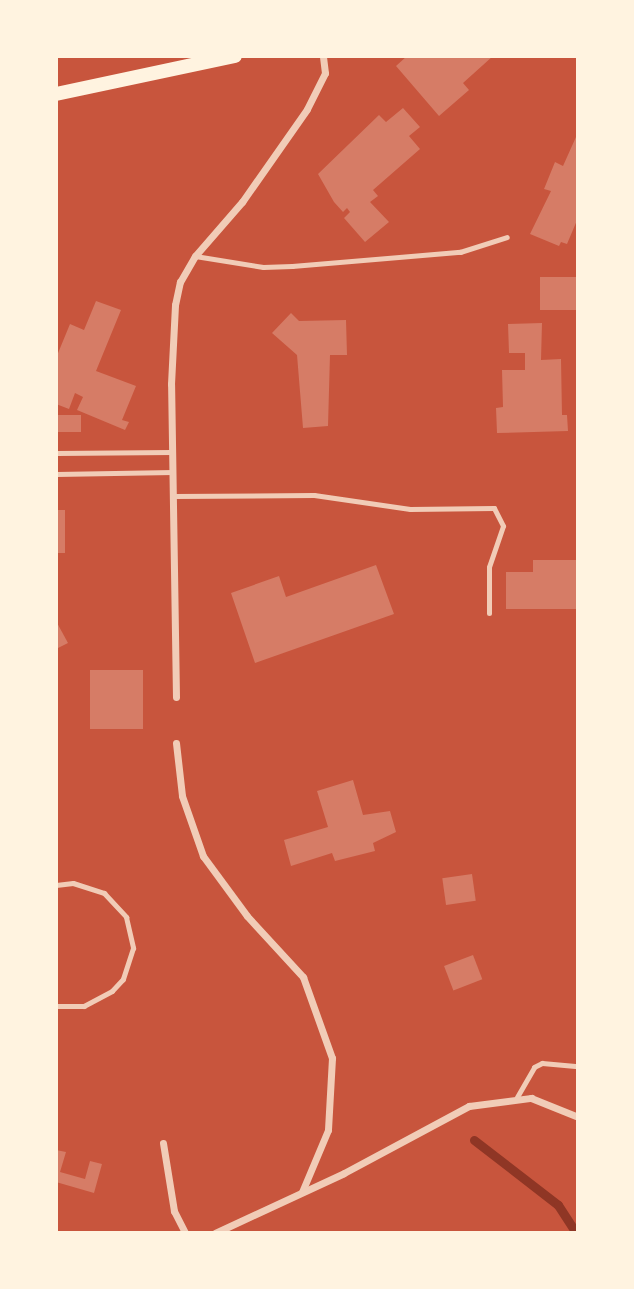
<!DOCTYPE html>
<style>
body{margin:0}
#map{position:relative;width:634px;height:1289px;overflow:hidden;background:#c8553d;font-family:Helvetica,sans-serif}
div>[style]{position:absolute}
.stream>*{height:9px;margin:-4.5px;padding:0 4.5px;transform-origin:4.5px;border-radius:4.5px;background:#8f3625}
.building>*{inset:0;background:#d67c66;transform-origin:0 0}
.service>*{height:5px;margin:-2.5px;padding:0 2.5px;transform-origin:2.5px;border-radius:2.5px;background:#f1ccb7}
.minor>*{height:7px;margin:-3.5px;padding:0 3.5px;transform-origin:3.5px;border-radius:3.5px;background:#f1ccb7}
.secondary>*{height:14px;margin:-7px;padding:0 7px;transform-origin:7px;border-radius:7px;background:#fff3e0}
span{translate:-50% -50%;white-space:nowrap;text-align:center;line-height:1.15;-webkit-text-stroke:5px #fff3e0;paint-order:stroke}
.frame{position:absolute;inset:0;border:58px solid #fff3e0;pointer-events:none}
</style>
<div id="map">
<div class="stream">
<div style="left:474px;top:1140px;width:106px;rotate:37.7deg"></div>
<div style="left:558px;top:1205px;width:33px;rotate:57deg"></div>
</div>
<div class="building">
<div style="clip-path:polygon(407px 56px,493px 56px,463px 83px,469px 90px,439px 116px,396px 66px)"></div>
<div style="clip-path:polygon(403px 108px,420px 127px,409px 136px,420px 149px,373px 190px,378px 196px,370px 202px,389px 222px,365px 242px,344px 218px,350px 212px,347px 208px,343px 212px,334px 202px,318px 174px,379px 115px,386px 122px)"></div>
<div style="clip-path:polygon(576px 137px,578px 218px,567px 244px,561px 242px,559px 246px,530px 234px,551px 191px,544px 189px,555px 162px,563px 166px)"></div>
<div style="left:578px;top:277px;width:33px;height:38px;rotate:90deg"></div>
<div style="clip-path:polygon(96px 301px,121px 310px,96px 371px,136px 386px,122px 420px,129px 422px,125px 430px,77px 410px,83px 397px,75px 393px,69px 409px,56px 404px,56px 358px,70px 324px,84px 330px)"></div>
<div style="clip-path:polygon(291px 313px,299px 321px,346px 320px,347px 355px,330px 355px,328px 426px,303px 428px,297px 355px,272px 333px)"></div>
<div style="clip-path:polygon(542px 323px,541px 360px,561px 359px,562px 415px,567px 415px,568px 431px,497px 433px,496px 408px,503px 407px,502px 370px,525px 370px,525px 353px,509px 353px,508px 324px)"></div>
<div style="left:56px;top:415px;width:25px;height:17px"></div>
<div style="left:65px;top:510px;width:43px;height:9px;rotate:90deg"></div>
<div style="clip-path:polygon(533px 560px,578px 560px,578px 609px,506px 609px,506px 572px,533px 572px)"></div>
<div style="clip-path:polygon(376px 565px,394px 614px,255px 663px,231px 593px,279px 576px,286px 597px)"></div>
<div style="clip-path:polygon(56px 621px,68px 643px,56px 649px)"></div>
<div style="left:90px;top:670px;width:53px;height:59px"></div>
<div style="clip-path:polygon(353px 780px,363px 815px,390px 811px,396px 832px,373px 843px,375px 851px,335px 861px,332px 853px,291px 866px,284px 840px,328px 827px,317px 791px)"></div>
<div style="left:472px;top:874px;width:27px;height:30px;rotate:82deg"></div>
<div style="left:473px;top:955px;width:26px;height:31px;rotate:69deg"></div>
<div style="clip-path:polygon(56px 1150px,66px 1152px,60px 1172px,85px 1179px,90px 1161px,102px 1164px,94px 1193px,56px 1182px)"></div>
</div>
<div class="service">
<div style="left:195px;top:256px;width:69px;rotate:9.2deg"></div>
<div style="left:263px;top:267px;width:29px;rotate:-2deg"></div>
<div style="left:292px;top:266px;width:169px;rotate:-4.8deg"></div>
<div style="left:460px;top:252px;width:49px;rotate:-17.7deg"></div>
<div style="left:56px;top:453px;width:116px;rotate:-0.5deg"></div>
<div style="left:56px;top:474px;width:117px;rotate:-1deg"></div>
<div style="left:174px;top:496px;width:140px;rotate:-0.4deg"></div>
<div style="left:314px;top:495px;width:97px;rotate:8.3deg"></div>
<div style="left:410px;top:509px;width:84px;rotate:-0.7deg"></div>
<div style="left:494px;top:508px;width:20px;rotate:63deg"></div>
<div style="left:503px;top:526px;width:43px;rotate:108.9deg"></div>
<div style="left:489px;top:567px;width:46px;rotate:90deg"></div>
<div style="left:56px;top:885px;width:17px;rotate:-7deg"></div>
<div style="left:73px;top:883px;width:33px;rotate:18deg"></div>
<div style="left:104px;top:893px;width:33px;rotate:47deg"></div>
<div style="left:126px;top:917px;width:32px;rotate:77deg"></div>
<div style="left:133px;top:948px;width:33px;rotate:108deg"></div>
<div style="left:123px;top:979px;width:16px;rotate:133deg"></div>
<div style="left:112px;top:991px;width:32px;rotate:152deg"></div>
<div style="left:84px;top:1006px;width:28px;rotate:180deg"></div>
<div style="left:517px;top:1097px;width:34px;rotate:-60deg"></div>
<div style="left:534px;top:1067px;width:9px;rotate:-27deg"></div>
<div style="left:542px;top:1063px;width:36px;rotate:5deg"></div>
</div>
<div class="minor">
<div style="left:176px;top:697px;width:313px;rotate:-90.9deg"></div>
<div style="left:171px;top:384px;width:79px;rotate:-87.1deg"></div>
<div style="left:175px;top:305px;width:24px;rotate:-78deg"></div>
<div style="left:180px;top:282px;width:30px;rotate:-60deg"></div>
<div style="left:195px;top:256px;width:72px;rotate:-49deg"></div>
<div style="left:242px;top:202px;width:113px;rotate:-55deg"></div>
<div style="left:307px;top:109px;width:40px;rotate:-63.4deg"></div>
<div style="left:325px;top:73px;width:17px;rotate:-97deg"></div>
<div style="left:176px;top:743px;width:53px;rotate:83.5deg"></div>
<div style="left:182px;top:796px;width:64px;rotate:70.7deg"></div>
<div style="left:203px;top:856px;width:74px;rotate:53.7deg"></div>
<div style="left:247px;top:916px;width:83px;rotate:47.4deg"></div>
<div style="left:303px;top:977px;width:86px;rotate:70.3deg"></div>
<div style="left:332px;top:1058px;width:72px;rotate:93.2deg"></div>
<div style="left:328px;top:1130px;width:67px;rotate:112.8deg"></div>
<div style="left:163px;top:1143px;width:69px;rotate:80.8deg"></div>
<div style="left:174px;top:1211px;width:25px;rotate:63deg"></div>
<div style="left:215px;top:1233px;width:142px;rotate:-24.9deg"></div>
<div style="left:344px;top:1173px;width:142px;rotate:-28.2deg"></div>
<div style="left:469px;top:1106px;width:63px;rotate:-7.4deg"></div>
<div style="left:531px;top:1098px;width:51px;rotate:22deg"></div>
</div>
<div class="secondary">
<div style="left:56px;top:94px;width:183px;rotate:-12deg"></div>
</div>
<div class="frame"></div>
</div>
